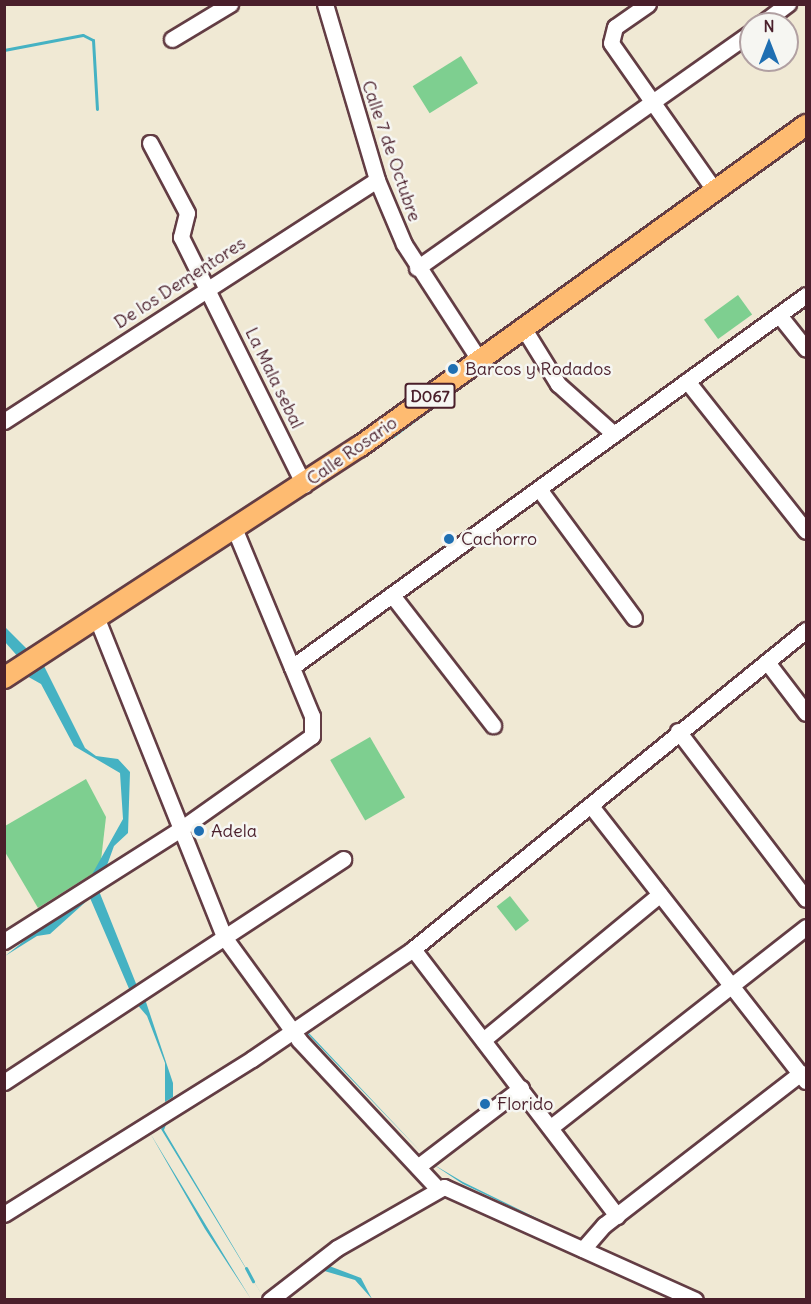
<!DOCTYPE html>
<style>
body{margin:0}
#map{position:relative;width:811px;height:1304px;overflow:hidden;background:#f0e9d4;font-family:Delius,sans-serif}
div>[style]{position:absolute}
.green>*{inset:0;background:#7ecf90;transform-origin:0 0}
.water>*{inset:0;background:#45b2c3}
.stream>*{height:3px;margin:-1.5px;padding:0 1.5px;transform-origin:1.5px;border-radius:1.5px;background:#45b2c3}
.roads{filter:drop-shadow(2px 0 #633d44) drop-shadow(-2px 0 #633d44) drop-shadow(0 2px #633d44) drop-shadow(0 -2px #633d44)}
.minor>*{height:15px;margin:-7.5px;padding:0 7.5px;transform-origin:7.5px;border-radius:7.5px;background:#fff}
.major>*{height:20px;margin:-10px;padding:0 10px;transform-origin:10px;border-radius:10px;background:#febb71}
.dots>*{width:16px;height:16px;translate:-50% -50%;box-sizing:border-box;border:3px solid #f6f6f2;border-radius:50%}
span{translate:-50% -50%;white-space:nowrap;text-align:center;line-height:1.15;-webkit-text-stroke:5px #f6f6f2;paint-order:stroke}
.shield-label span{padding:2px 4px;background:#f6f6f2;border:2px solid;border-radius:4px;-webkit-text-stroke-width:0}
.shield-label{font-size:16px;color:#4a1f2b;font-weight:700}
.street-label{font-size:18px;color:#4a1f2b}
.poi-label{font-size:18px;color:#4a1f2b}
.left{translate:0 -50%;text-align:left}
.frame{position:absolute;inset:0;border:6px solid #4a1f2b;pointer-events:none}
.north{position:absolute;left:739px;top:12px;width:60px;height:60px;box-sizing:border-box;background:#f6f6f2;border:2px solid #b1a0a2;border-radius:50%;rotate:0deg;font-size:16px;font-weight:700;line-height:24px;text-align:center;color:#4a1f2b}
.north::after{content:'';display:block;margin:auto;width:21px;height:27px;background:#1f6fb2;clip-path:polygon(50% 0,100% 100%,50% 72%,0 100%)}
</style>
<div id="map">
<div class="green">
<div style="left:461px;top:56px;width:32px;height:57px;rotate:58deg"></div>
<div style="left:738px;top:295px;width:24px;height:42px;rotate:54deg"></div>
<div style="left:370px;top:737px;width:70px;height:46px;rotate:60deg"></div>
<div style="clip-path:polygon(86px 779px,106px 817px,100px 869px,38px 908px,5px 852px,5px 826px)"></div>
<div style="left:510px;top:896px;width:31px;height:17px;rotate:52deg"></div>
</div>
<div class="water">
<div style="clip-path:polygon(521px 342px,522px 343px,394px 438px,392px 436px)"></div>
<div style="clip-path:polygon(4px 626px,27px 649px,29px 654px,20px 659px,5px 642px)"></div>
<div style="clip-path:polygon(43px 664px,85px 748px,96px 756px,118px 759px,130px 772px,128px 833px,114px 846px,106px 868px,90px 878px,123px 819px,120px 773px,74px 746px,41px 684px,25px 675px)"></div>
<div style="clip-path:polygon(99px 891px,137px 986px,130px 991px,90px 898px,50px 934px,37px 936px,5px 956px,75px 901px)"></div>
<div style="clip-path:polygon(221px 948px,145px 999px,173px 1083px,173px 1097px,165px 1102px,165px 1063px,147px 1016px,135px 1002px)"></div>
<div style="clip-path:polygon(306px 1030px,423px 1154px,305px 1031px,293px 1039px)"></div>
<div style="clip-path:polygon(168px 1119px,164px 1130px,262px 1295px,161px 1129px)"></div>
<div style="clip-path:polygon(150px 1133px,230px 1265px,251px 1299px,205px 1229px)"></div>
<div style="clip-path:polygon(431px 1163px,463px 1182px,581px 1240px,463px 1184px)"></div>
<div style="clip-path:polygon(324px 1264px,361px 1278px,372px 1299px,355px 1280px,321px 1270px)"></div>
</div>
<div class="stream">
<div style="left:4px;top:50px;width:80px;rotate:-10.8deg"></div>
<div style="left:83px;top:35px;width:11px;rotate:27deg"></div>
<div style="left:93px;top:40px;width:69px;rotate:86.7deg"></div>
<div style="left:246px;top:1268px;width:15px;rotate:62deg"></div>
</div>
<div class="roads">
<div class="minor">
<div style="left:325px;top:4px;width:184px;rotate:73.5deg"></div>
<div style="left:377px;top:180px;width:69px;rotate:67.1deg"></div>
<div style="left:404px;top:244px;width:140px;rotate:57deg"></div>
<div style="left:648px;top:4px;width:40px;rotate:145.1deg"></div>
<div style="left:615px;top:27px;width:16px;rotate:104deg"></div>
<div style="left:611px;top:43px;width:181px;rotate:54.9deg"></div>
<div style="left:761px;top:24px;width:34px;rotate:-37deg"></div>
<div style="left:172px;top:39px;width:68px;rotate:-31.1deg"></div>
<div style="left:150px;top:143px;width:79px;rotate:62.1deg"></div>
<div style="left:187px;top:213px;width:25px;rotate:104deg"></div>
<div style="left:181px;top:237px;width:277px;rotate:63.6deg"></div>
<div style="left:417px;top:268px;width:409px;rotate:-35.2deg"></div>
<div style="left:779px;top:315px;width:43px;rotate:51.5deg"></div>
<div style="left:524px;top:329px;width:65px;rotate:58.3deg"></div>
<div style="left:558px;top:384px;width:75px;rotate:41.8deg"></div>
<div style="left:687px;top:381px;width:191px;rotate:51.6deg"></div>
<div style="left:4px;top:421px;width:444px;rotate:-32.9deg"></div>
<div style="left:539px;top:489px;width:160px;rotate:53.6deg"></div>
<div style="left:392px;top:595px;width:165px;rotate:52.2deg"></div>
<div style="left:97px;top:619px;width:342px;rotate:68.2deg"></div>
<div style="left:224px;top:937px;width:127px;rotate:53.9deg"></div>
<div style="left:299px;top:1040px;width:202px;rotate:47deg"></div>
<div style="left:767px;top:662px;width:64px;rotate:52.6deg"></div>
<div style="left:292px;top:667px;width:634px;rotate:-35.89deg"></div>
<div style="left:678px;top:731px;width:211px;rotate:52.7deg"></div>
<div style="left:591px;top:806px;width:349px;rotate:52deg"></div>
<div style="left:4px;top:941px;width:207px;rotate:-32.4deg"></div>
<div style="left:179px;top:830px;width:163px;rotate:-35.3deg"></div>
<div style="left:312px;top:736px;width:20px;rotate:-90deg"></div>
<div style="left:312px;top:716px;width:201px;rotate:-112.5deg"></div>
<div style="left:413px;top:949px;width:336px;rotate:52.6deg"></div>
<div style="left:483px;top:1040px;width:229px;rotate:-39.5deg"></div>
<div style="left:4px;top:1082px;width:406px;rotate:-33.3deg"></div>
<div style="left:551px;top:1127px;width:324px;rotate:-38.1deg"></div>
<div style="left:420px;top:1165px;width:127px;rotate:-37.3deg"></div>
<div style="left:4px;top:1214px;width:292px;rotate:-32deg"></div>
<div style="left:252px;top:1059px;width:195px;rotate:-34.3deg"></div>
<div style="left:413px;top:949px;width:506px;rotate:-39.07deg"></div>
<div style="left:583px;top:1249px;width:32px;rotate:-49deg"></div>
<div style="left:604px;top:1225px;width:249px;rotate:-37.7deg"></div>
<div style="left:270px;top:1300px;width:85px;rotate:-37.8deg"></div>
<div style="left:337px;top:1248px;width:123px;rotate:-29.7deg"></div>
<div style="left:444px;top:1187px;width:275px;rotate:24.2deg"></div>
</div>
<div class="major">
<div style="left:4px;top:678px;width:424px;rotate:-33.1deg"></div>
<div style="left:359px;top:447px;width:551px;rotate:-35.77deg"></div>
</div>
</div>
<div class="dots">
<div style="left:453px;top:369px;background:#1f6fb2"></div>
<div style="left:449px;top:539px;background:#1f6fb2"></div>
<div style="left:199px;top:831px;background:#1f6fb2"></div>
<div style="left:485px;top:1104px;background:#1f6fb2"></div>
</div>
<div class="shield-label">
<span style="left:430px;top:396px">D067</span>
</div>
<div class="street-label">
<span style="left:391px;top:151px;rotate:71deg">Calle 7 de Octubre</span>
<span style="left:180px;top:283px;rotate:-33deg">De los Dementores</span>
<span style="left:274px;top:378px;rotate:64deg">La Mala sebal</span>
<span style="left:352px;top:451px;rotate:-35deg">Calle Rosario</span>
</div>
<div class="poi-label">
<span class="left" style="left:465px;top:369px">Barcos y Rodados</span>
<span class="left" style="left:461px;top:539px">Cachorro</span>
<span class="left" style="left:211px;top:831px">Adela</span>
<span class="left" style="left:497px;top:1104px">Florido</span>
</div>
<div class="frame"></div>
<div class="north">N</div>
</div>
